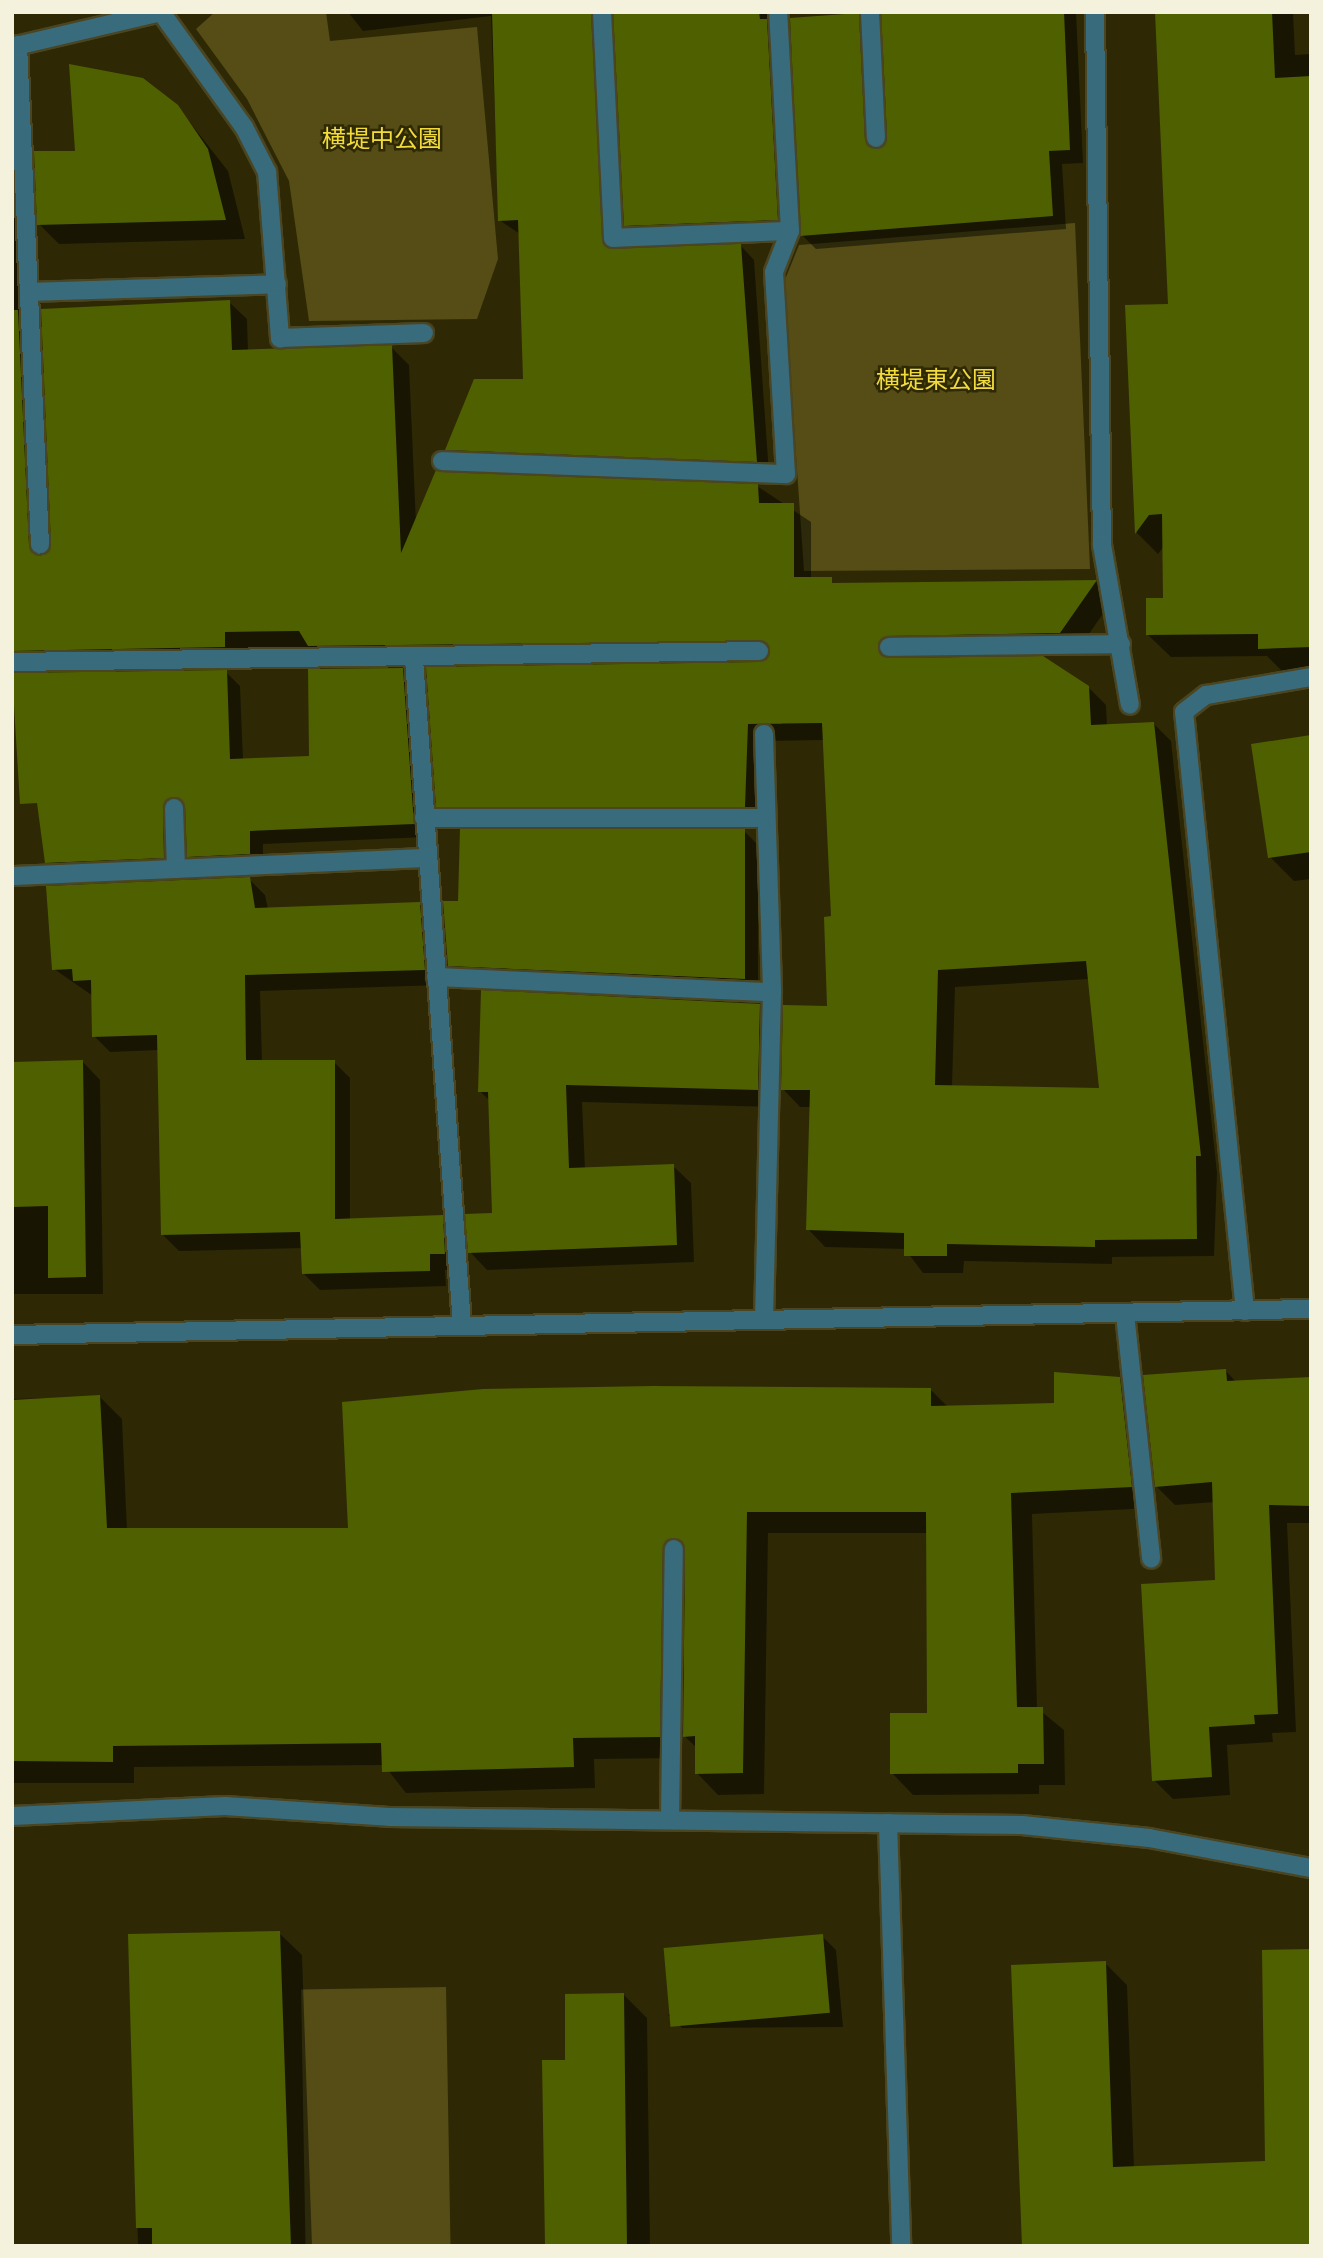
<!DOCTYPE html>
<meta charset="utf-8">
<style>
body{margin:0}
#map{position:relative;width:1323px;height:2258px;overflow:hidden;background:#2e2904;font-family:Jost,"Noto Sans JP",sans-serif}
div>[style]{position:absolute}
.green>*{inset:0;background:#554d15;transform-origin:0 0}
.shadow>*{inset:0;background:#0007}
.building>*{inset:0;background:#4f6000;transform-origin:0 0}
.roads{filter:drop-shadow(2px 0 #4a4522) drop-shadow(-2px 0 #4a4522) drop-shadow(0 2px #4a4522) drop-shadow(0 -2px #4a4522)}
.minor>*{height:18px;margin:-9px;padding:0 9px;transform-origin:9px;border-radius:9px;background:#386c7d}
span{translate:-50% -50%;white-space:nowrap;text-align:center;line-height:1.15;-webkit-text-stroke:5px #2e2904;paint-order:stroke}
.park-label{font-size:24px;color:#f1db3d}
.frame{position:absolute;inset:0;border:14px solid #f4f2dd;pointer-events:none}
</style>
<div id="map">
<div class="green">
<div style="clip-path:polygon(215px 12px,326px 12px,330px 41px,477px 27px,498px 259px,477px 319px,309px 321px,289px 181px,247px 99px,196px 29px)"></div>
<div style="clip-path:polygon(1075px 223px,1090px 569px,804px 571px,784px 282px,799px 245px)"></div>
<div style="left:446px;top:1987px;width:259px;height:145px;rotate:89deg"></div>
</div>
<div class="shadow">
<div style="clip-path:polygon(348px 12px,769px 12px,791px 233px,639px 239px,626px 225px,615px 13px,604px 27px,616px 251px,741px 246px,754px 260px,769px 474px,460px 463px,447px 449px,525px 380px,520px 234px,499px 220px,491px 16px,363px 31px)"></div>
<div style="clip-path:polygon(1076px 12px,1083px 163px,1062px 164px,1066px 229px,816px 249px,802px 235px,858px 15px,872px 29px,877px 149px,884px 149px,883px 13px)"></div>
<div style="clip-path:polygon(1157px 12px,1293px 12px,1295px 55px,1311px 54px,1311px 670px,1282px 671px,1267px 656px,1171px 657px,1148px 635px,1165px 600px,1164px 546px,1158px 554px,1137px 533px,1127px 307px,1169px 305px)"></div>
<div style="clip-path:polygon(177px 106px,228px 171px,245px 239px,59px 244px,39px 224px)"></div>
<div style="clip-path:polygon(evenodd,12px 185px,29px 202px,45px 559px,229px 302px,247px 319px,248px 352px,391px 347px,409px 365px,416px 523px,757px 486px,811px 522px,811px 579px,837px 585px,1096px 582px,1113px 599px,1078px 650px,907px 652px,900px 660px,1088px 687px,1106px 705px,1107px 726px,1154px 724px,1171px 741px,1217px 1173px,1214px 1256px,1112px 1257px,1112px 1264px,964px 1261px,963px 1273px,923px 1273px,905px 1249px,825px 1247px,808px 1229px,812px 1107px,800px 1107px,783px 1089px,829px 1008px,833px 918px,825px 740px,765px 741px,762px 823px,455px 823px,438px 806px,768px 658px,327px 663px,311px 648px,242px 649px,242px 664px,12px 671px,12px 185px,1089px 979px,1101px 1090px,952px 1087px,955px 987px,1089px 979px)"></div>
<div style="clip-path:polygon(402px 669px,416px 683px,427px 837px,263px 844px,263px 867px,203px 870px,189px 856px,187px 810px,176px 822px,177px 871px,60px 876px,46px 862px,226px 672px,240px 686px,243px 760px,311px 758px)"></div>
<div style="clip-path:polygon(1311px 737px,1311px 879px,1294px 881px,1270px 857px)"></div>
<div style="clip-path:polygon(744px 831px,758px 845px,758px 992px,463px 979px,449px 965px,460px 903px)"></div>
<div style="clip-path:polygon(249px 879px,265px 895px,268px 909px,419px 904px,436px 920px,440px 985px,260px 991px,262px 1062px,334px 1062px,350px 1078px,350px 1220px,442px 1217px,458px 1233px,461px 1269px,445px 1270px,446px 1286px,320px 1290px,304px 1274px,303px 1248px,179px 1251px,163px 1235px,159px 1050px,110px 1052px,94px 1036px,93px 996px,54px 969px)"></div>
<div style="clip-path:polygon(760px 1006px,777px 1023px,775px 1107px,582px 1102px,585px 1169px,673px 1166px,691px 1183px,694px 1262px,487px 1270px,470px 1252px,494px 1215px,490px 1101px,480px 1091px)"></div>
<div style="clip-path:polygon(83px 1062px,100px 1080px,103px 1294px,12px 1294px,12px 1063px)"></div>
<div style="clip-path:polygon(1226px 1371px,1237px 1383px,1311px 1379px,1311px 1523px,1287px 1523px,1296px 1732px,1272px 1733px,1273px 1742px,1227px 1745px,1230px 1795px,1173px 1799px,1154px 1780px,1217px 1581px,1215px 1502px,1175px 1505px,1156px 1486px)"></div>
<div style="clip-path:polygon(1119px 1379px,1141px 1401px,1153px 1508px,1032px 1514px,1037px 1708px,1064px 1730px,1065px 1785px,1039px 1785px,1039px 1794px,913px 1795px,892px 1773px,928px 1715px,928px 1533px,768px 1533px,764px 1794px,718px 1795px,697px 1773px,697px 1748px,681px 1733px,681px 1758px,594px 1759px,595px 1788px,406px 1793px,384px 1765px,134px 1767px,134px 1783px,12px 1783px,12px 1399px,100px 1397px,122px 1419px,127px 1530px,350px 1529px,931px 1390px,948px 1407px,1055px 1404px)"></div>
<div style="clip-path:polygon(279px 1933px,302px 1955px,312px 2246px,138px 2246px,129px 1936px)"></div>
<div style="clip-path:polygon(822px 1936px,836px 1950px,843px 2027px,682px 2028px,668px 2015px)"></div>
<div style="clip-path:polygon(1105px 1963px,1127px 1985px,1134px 2168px,1267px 2162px,1311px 2246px,1024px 2246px)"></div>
<div style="clip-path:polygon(623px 1994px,647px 2018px,650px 2246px,547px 2246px,567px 2062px)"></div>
</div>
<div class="building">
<div style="clip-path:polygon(492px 12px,591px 12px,604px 245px,741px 244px,757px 462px,445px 450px,474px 379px,523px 379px,518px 220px,498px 221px)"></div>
<div style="clip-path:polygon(613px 12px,759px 12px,760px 19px,767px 19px,778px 220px,624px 226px)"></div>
<div style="clip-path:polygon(881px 12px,1064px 12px,1070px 150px,1049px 151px,1053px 216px,800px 236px,790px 18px,859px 13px,865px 139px,877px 149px,887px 137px)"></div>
<div style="clip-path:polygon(1155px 12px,1272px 12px,1275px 78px,1311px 76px,1311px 647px,1258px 649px,1258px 634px,1146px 635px,1146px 598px,1163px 598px,1162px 514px,1149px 515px,1135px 534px,1125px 305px,1168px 304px)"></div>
<div style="clip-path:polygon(69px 64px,143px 78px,178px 105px,208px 149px,226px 220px,37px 225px,34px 151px,75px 151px)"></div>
<div style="clip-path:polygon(evenodd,230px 300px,232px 350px,392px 345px,401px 553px,436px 470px,758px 484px,759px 503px,794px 503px,794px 577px,832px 577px,832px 583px,1097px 580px,1060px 633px,889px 636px,878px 648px,889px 658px,1043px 656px,1089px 686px,1091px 725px,1154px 722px,1201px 1156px,1196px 1156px,1197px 1239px,1095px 1240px,1095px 1247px,947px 1244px,947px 1256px,904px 1256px,904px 1233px,806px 1230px,810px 1090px,781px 1090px,783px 1005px,827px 1006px,824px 917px,831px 916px,822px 723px,748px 724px,745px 807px,436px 807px,426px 667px,759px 662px,770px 652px,764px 641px,308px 646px,299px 631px,225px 632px,225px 647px,12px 651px,12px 310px,18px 310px,29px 545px,40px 556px,51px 544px,41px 309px,230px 300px,1086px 961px,1099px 1088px,935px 1085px,938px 970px,1086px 961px)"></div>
<div style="clip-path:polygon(403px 668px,414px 824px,250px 831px,250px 854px,187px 857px,185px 807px,173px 797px,163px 808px,164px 858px,45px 863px,37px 803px,20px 804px,12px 673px,227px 670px,230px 759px,309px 756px,308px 669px)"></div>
<div style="clip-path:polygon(1311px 735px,1311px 852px,1268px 858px,1251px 744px)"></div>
<div style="clip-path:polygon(460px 829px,745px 829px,745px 979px,448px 966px,443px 901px,458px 901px)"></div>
<div style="clip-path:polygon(250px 877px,255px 908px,420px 902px,425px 970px,245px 975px,246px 1060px,335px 1060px,335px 1219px,443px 1215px,445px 1254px,430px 1254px,430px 1271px,302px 1274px,300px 1232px,161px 1235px,157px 1035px,92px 1037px,91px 980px,73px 981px,72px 969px,52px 970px,46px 886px)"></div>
<div style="clip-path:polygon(481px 990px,760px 1004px,758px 1090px,566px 1085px,569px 1168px,674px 1164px,677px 1245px,468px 1253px,465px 1214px,492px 1213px,488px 1092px,478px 1092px)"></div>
<div style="clip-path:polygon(83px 1060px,86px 1277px,48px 1278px,48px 1206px,13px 1207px,12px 1062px)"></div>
<div style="clip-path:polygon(1226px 1369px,1227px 1381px,1311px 1377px,1311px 1506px,1269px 1505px,1278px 1714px,1254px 1715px,1255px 1724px,1209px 1727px,1212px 1777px,1152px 1781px,1141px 1584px,1215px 1580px,1212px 1482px,1155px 1487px,1143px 1375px)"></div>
<div style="clip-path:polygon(1054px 1372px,1120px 1377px,1132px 1487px,1011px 1493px,1017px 1707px,1043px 1707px,1044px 1764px,1018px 1764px,1018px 1773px,890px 1774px,890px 1713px,927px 1713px,926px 1512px,747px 1512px,743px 1773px,695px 1774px,695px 1736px,683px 1737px,685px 1549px,675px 1538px,663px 1549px,660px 1737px,573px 1738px,574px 1767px,382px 1772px,381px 1743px,113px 1746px,113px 1762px,12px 1761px,12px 1400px,100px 1395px,107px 1528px,348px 1528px,342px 1402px,483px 1389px,653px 1386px,931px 1388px,931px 1406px,1054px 1403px)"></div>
<div style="clip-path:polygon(280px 1931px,291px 2246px,152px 2246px,152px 2228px,136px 2228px,128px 1934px)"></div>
<div style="left:823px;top:1934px;width:79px;height:160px;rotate:85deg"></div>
<div style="clip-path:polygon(1311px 1949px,1311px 2246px,1022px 2246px,1011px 1965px,1106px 1961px,1113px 2167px,1265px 2161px,1262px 1950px)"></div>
<div style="clip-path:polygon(624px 1993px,627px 2246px,545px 2246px,542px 2060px,565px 2060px,565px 1994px)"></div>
</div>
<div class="roads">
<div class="minor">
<div style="left:161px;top:12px;width:142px;rotate:54.2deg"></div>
<div style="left:244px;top:127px;width:51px;rotate:62.9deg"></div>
<div style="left:267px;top:172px;width:167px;rotate:85.5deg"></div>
<div style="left:280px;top:338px;width:144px;rotate:-2deg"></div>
<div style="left:602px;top:12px;width:226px;rotate:87.2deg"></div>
<div style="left:613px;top:238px;width:177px;rotate:-2.3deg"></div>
<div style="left:870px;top:12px;width:126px;rotate:87.3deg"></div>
<div style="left:1095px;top:12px;width:533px;rotate:89.25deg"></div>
<div style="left:1102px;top:545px;width:162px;rotate:80.1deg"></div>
<div style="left:18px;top:45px;width:500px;rotate:87.48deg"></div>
<div style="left:12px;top:47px;width:153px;rotate:-13.2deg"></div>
<div style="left:29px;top:292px;width:248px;rotate:-1.8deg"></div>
<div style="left:442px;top:461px;width:344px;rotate:2.2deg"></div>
<div style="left:786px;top:474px;width:202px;rotate:-93.4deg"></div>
<div style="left:774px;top:272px;width:44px;rotate:-68.7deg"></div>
<div style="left:790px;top:231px;width:219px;rotate:-93.1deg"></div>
<div style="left:889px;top:647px;width:232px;rotate:-0.7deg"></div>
<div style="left:414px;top:659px;width:668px;rotate:85.88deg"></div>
<div style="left:12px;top:662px;width:747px;rotate:-0.84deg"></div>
<div style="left:764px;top:734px;width:258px;rotate:88.2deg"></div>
<div style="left:772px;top:992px;width:328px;rotate:91.4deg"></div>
<div style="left:174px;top:808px;width:61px;rotate:88.1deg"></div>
<div style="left:424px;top:818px;width:341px"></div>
<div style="left:12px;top:876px;width:415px;rotate:-2.5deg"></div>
<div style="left:436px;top:977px;width:336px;rotate:2.6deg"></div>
<div style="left:1245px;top:1311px;width:602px;rotate:-95.81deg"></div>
<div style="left:1184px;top:712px;width:28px;rotate:-38deg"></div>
<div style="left:1206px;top:695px;width:107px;rotate:-9.7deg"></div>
<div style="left:1125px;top:1314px;width:246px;rotate:83.9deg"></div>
<div style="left:12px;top:1335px;width:1299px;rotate:-1.15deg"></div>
<div style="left:12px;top:1816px;width:213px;rotate:-2.7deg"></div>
<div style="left:225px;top:1806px;width:164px;rotate:3.8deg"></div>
<div style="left:389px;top:1817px;width:633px;rotate:0.72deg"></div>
<div style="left:1022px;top:1825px;width:128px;rotate:5.8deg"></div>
<div style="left:1149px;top:1838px;width:165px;rotate:10.5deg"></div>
<div style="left:670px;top:1820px;width:271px;rotate:-89.2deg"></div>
<div style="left:888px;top:1823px;width:423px;rotate:88.2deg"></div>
</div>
</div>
<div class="park-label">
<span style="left:382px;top:139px">横堤中公園</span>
<span style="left:936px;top:380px">横堤東公園</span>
</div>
<div class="frame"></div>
</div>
